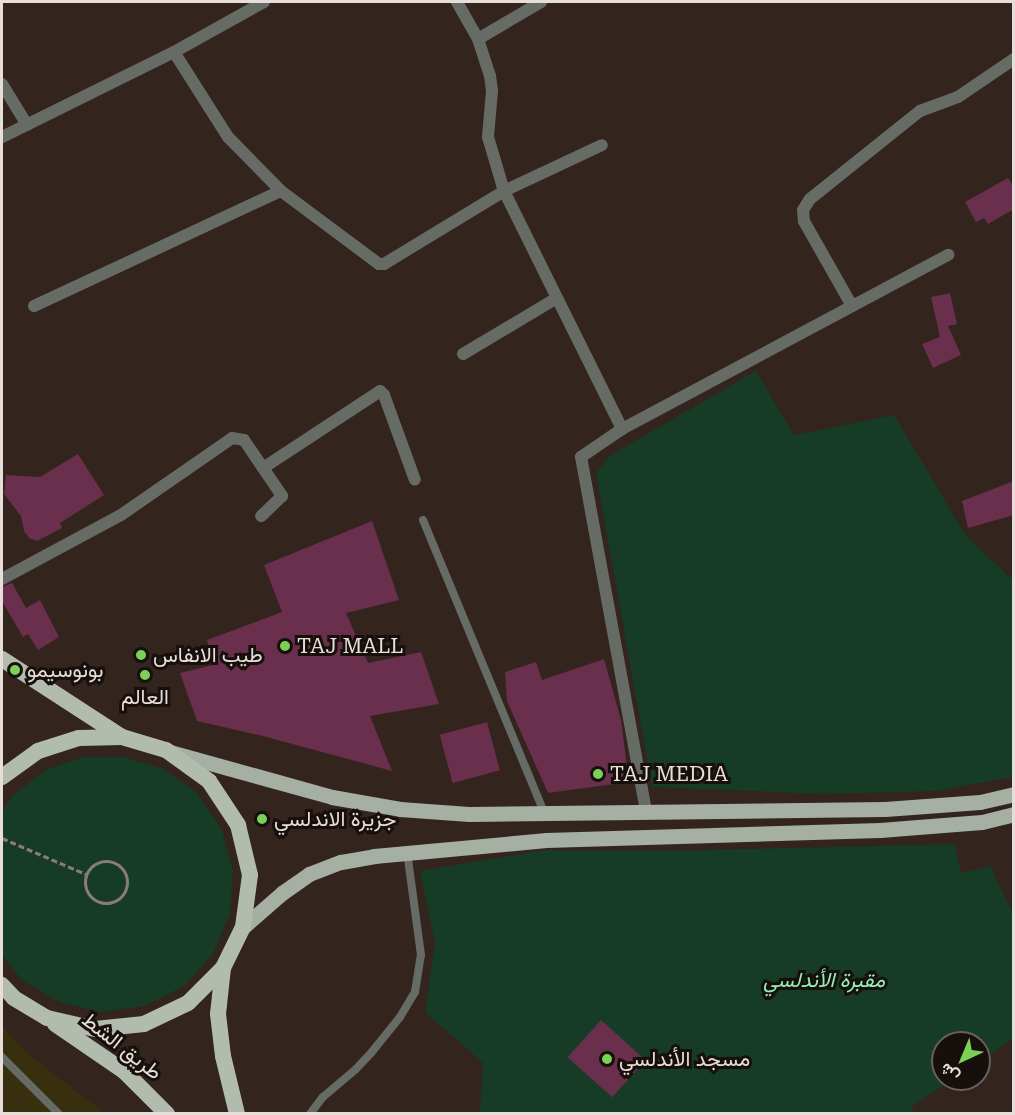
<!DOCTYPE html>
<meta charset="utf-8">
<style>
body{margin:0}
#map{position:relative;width:1015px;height:1115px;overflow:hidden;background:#33241e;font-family:"Roboto Serif",Vazirmatn,serif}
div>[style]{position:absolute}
.green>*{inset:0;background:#163b27}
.sand>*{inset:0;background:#372f0e}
.building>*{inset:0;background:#692f4c;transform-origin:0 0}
.path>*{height:3px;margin-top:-1.5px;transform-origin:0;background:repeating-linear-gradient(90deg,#897c77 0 6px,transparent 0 9px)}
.path>.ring{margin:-1.5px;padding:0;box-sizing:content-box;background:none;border:3px solid #897c77;border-radius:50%}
.service>*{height:8px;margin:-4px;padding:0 4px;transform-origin:4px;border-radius:4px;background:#666c65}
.minor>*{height:12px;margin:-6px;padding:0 6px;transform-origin:6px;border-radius:6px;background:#666c65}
.primary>*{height:15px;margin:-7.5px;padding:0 7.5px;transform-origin:7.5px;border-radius:7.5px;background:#a5afa3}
.trunk>*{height:16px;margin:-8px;padding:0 8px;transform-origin:8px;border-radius:8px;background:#b1bcaf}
.dots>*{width:16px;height:16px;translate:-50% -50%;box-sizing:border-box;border:3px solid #160f0c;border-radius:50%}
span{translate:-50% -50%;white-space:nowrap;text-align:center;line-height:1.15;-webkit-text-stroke:6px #160f0c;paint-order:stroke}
.poi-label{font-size:21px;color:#e7ddd9}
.left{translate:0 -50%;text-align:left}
.park-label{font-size:21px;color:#91f0b8;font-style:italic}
.street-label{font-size:21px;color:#e7ddd9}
.frame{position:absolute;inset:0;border:3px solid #e7ddd9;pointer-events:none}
.north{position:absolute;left:931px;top:1031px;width:60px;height:60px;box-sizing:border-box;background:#160f0c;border:2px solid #6a615e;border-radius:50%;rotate:224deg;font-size:16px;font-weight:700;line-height:24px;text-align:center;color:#e7ddd9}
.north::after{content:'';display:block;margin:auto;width:21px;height:27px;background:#7bd155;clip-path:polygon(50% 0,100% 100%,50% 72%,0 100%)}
</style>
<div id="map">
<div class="green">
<div style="clip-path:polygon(756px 371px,794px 435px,894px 415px,966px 536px,1013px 580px,1013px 777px,936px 791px,822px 794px,652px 787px,596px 473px,611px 455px)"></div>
<div style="clip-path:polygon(83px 757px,123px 757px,163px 769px,196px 792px,221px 828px,233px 870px,230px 914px,213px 954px,184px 986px,145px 1006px,102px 1012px,59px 1002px,22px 980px,2px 955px,2px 811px,12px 796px,44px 771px)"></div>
<div style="clip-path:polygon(955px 844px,961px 873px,990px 866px,1013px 913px,1013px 1039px,979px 1062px,979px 1043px,943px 1043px,943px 1079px,953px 1079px,911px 1107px,914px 1113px,480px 1113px,483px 1063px,425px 1012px,435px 944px,420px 871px,546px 850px,664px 851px)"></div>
</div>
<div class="sand">
<div style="clip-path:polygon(2px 1027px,32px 1057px,105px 1113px,2px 1113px)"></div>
</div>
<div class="building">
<div style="clip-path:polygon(1008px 178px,1014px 187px,1014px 209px,988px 224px,984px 218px,976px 222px,965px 202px)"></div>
<div style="clip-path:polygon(950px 293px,957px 324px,948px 326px,961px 355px,933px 368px,922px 344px,940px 337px,931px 297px)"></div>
<div style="clip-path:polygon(78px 454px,104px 495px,60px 523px,62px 528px,37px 541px,29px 538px,24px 531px,21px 516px,4px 494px,6px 475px,40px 477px)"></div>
<div style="clip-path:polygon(1014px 481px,1014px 515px,968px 528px,962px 501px)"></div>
<div style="clip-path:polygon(372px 521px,399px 600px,346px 613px,368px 663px,421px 652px,439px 704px,370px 716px,392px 771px,263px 736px,197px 721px,180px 673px,213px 665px,207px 640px,282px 612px,264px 565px)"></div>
<div style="clip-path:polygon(12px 583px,26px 608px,40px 600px,59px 637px,38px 650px,28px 634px,23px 637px,2px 601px,2px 587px)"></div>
<div style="clip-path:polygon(604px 659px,621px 720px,629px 782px,548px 793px,507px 701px,505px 672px,536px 662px,542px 680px)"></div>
<div style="left:487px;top:722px;width:50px;height:49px;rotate:75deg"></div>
<div style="left:601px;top:1020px;width:60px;height:50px;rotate:42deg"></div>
</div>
<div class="path">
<div style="left:2px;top:838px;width:91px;rotate:23.2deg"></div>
<div class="ring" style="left:85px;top:861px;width:39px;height:39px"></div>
</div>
<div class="service">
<div style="left:423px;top:520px;width:319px;rotate:67.5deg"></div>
<div style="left:2px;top:1057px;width:81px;rotate:45deg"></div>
<div style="left:310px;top:1114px;width:21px;rotate:-53deg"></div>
<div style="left:323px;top:1097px;width:43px;rotate:-40.3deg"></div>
<div style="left:356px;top:1069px;width:22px;rotate:-47deg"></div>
<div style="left:371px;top:1053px;width:46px;rotate:-51.1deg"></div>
<div style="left:400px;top:1017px;width:29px;rotate:-59deg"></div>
<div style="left:415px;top:992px;width:37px;rotate:-81deg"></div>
<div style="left:421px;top:955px;width:104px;rotate:-97.7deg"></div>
</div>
<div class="minor">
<div style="left:457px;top:2px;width:43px;rotate:60.4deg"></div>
<div style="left:478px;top:39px;width:39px;rotate:72deg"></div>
<div style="left:490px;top:76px;width:15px;rotate:82deg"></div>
<div style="left:492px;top:91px;width:46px;rotate:95deg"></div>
<div style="left:488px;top:137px;width:56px;rotate:73.5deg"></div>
<div style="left:504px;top:191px;width:266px;rotate:63.6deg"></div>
<div style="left:478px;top:39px;width:73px;rotate:-30.4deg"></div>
<div style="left:174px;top:52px;width:101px;rotate:57.6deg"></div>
<div style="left:228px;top:137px;width:76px;rotate:45.5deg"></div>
<div style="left:281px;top:191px;width:122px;rotate:36.7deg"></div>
<div style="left:379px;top:264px;width:5px"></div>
<div style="left:384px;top:264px;width:140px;rotate:-31.3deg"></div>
<div style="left:504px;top:191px;width:108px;rotate:-25.1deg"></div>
<div style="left:2px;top:84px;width:48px;rotate:58.6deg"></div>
<div style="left:2px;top:137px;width:192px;rotate:-26.3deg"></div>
<div style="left:174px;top:52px;width:103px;rotate:-29.1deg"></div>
<div style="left:34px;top:306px;width:272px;rotate:-25deg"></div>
<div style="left:852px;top:306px;width:98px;rotate:-119.5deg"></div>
<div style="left:804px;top:221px;width:11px;rotate:-95deg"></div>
<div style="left:803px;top:210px;width:13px;rotate:-58deg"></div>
<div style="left:810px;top:199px;width:141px;rotate:-38.7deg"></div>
<div style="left:920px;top:111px;width:40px;rotate:-20.2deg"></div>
<div style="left:958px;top:97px;width:68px;rotate:-34.2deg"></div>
<div style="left:463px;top:354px;width:109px;rotate:-30.8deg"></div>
<div style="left:263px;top:468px;width:140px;rotate:-33.3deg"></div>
<div style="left:380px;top:391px;width:6px;rotate:45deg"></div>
<div style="left:384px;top:395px;width:90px;rotate:70deg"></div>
<div style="left:2px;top:579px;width:135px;rotate:-28.3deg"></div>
<div style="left:121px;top:515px;width:135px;rotate:-34.7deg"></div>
<div style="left:232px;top:438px;width:12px;rotate:9deg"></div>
<div style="left:244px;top:440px;width:68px;rotate:55.8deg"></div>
<div style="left:282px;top:496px;width:29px;rotate:136deg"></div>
<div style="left:646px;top:811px;width:360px;rotate:-100.4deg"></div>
<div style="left:581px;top:457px;width:50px;rotate:-34.3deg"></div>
<div style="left:622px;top:429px;width:370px;rotate:-28.1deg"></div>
</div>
<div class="primary">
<div style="left:170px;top:752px;width:168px;rotate:15.5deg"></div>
<div style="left:332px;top:797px;width:69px;rotate:10deg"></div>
<div style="left:400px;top:809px;width:69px;rotate:4.1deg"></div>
<div style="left:469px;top:814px;width:416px;rotate:-0.7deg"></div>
<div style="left:885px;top:809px;width:95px;rotate:-4.2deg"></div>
<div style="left:980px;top:802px;width:35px;rotate:-13deg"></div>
<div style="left:243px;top:927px;width:52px;rotate:-41.1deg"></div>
<div style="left:282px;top:893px;width:33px;rotate:-35deg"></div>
<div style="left:309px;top:874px;width:34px;rotate:-21deg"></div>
<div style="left:341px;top:862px;width:34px;rotate:-10deg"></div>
<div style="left:374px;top:856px;width:173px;rotate:-5.3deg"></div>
<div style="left:546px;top:840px;width:334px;rotate:-1.7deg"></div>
<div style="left:880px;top:830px;width:102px;rotate:-4.5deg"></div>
<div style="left:982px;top:822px;width:33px;rotate:-14deg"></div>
</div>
<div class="trunk">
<div style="left:2px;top:659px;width:143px;rotate:33deg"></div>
<div style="left:2px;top:777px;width:44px;rotate:-35.8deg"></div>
<div style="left:38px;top:751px;width:43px;rotate:-17.6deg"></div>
<div style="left:79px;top:738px;width:43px;rotate:-1.3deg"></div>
<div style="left:122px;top:737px;width:46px;rotate:16.5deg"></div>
<div style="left:166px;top:750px;width:53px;rotate:35.8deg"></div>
<div style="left:209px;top:781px;width:53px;rotate:56.6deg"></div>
<div style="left:238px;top:825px;width:51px;rotate:76.5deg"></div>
<div style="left:250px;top:875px;width:52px;rotate:97.7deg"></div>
<div style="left:243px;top:927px;width:46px;rotate:116deg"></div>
<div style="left:223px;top:968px;width:49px;rotate:135deg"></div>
<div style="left:188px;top:1003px;width:49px;rotate:154.5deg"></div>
<div style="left:144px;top:1024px;width:49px;rotate:174.2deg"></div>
<div style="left:95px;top:1029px;width:49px;rotate:-167.1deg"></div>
<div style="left:47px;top:1018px;width:39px;rotate:-149deg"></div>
<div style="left:14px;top:998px;width:18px;rotate:-133deg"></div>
<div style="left:223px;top:968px;width:46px;rotate:96.2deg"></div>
<div style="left:218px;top:1014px;width:42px;rotate:83.2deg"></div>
<div style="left:223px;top:1056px;width:60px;rotate:76.4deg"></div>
<div style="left:55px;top:1024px;width:83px;rotate:34.3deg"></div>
<div style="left:124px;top:1071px;width:61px;rotate:45deg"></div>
</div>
<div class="dots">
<div style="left:285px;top:646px;background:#7bd155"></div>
<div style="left:141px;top:655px;background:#7bd155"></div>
<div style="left:15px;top:670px;background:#7bd155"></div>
<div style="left:145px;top:675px;background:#7bd155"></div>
<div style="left:598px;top:774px;background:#7bd155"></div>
<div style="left:262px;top:819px;background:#7bd155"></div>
<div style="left:607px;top:1059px;background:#7bd155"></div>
</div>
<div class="poi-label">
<span class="left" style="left:297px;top:646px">TAJ MALL</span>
<span class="left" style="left:153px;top:655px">طيب الانفاس</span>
<span class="left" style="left:27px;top:670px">بونوسيمو</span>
<span style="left:145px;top:697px">العالم</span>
<span class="left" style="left:610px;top:774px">TAJ MEDIA</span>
<span class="left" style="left:274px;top:819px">جزيرة الاندلسي</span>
<span class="left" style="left:619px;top:1059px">مسجد الأندلسي</span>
</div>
<div class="park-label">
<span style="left:824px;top:980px">مقبرة الأندلسي</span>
</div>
<div class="street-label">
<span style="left:122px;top:1046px;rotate:38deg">طريق الشط</span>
</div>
<div class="frame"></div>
<div class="north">ش</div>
</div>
